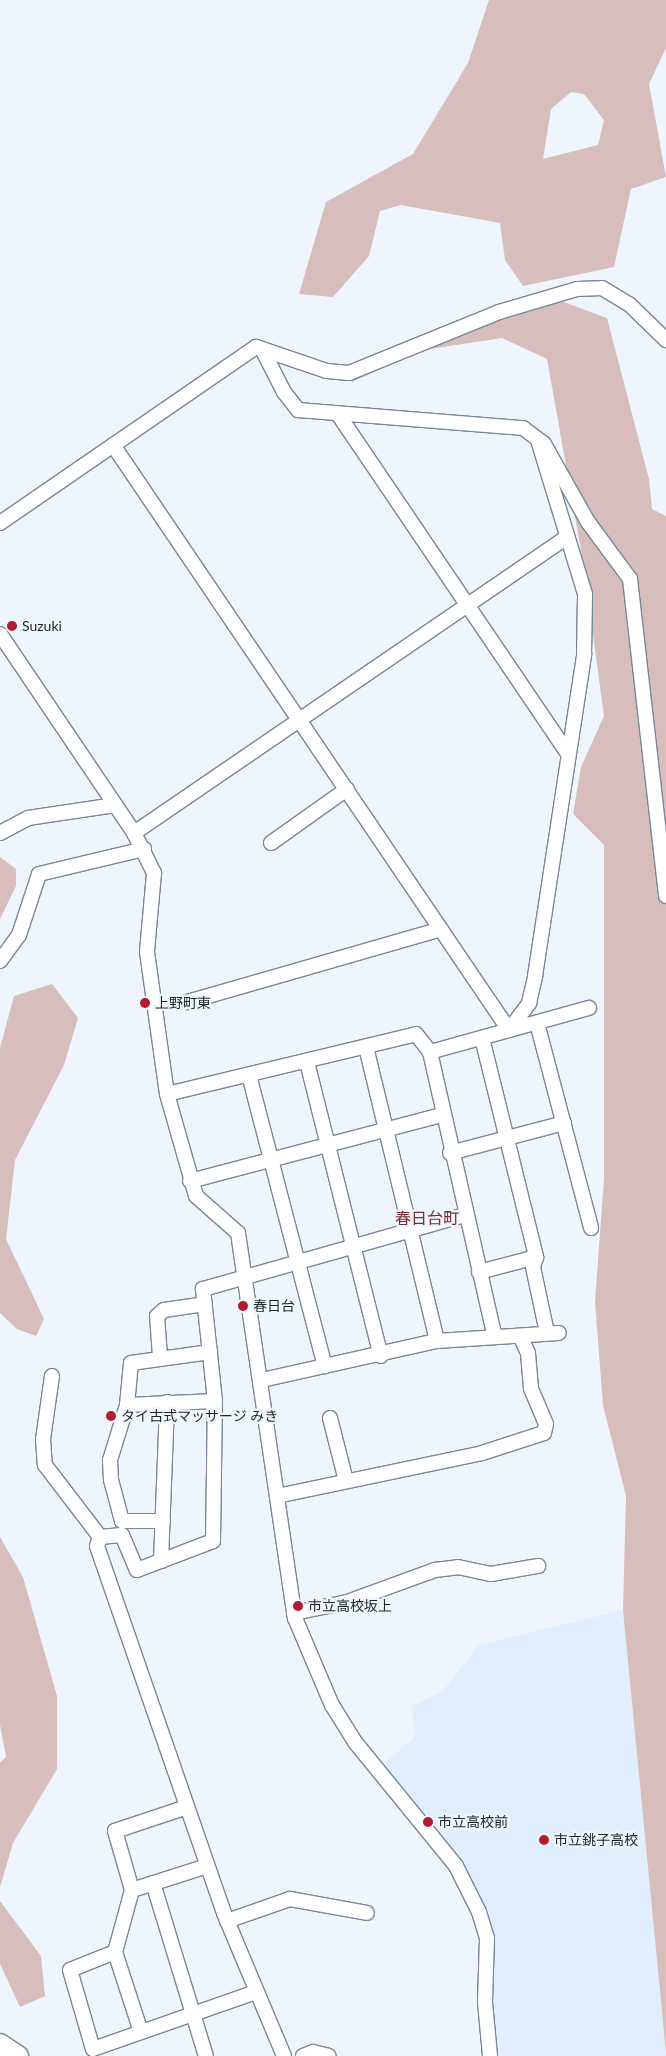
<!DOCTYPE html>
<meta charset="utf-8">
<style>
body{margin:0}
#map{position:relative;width:666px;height:2056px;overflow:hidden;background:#eef5fc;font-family:Lato,"Noto Sans JP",sans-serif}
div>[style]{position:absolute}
.built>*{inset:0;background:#e0eefd}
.green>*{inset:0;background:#d7bdbc}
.roads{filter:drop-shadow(1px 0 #788799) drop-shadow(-1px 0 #788799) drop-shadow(0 1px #788799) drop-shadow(0 -1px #788799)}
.minor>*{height:14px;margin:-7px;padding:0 7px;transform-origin:7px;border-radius:7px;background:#fff}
.highway>*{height:20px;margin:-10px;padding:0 10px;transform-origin:10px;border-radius:10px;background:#fff}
.dots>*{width:14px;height:14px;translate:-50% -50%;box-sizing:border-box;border:2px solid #eef5fc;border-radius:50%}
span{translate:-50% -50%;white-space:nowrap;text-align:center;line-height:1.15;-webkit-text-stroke:4.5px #eef5fc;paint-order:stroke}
.poi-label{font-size:14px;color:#1d232a}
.left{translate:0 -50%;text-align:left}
.quarter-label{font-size:16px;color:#752e30}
</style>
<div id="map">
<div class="built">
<div style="clip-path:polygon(623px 1610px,666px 2056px,494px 2056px,490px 2013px,493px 1950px,454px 1856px,383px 1764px,414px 1738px,412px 1706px,443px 1691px,479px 1645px)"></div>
</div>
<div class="green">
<div style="clip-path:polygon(evenodd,489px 0,666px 0,666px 48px,649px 84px,666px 177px,631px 189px,614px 267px,523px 286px,505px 260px,500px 223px,401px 205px,380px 211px,369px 256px,333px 297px,299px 294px,326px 202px,413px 154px,468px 63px,489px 0,571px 92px,584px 94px,604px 120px,598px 145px,543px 159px,551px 109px,571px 92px)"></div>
<div style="clip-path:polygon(550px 297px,607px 318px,649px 479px,652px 509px,666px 516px,666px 2053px,623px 1610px,626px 1496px,603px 1405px,595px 1302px,604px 1179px,604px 845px,573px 814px,581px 767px,604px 716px,583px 561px,547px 359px,502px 338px,423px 350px,352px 382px,349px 373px)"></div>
<div style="clip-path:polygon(0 857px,16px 869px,16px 886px,0 919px)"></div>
<div style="clip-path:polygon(52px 984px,78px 1018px,64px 1065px,15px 1160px,6px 1239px,44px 1319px,36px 1336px,17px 1329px,0 1313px,0 1048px,14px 996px)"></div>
<div style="clip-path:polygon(0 1537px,23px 1577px,57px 1696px,57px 1769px,13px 1843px,0 1887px,0 1763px,6px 1757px,0 1725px)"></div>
<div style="clip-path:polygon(0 1901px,41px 1956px,45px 1996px,20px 2007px,0 1964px)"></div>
</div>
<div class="roads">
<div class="minor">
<div style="left:263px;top:351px;width:46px;rotate:62.9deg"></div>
<div style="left:284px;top:392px;width:23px;rotate:52deg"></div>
<div style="left:298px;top:410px;width:226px;rotate:4.6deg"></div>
<div style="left:523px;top:428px;width:26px;rotate:37deg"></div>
<div style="left:544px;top:444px;width:90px;rotate:60.6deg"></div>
<div style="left:588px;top:522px;width:71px;rotate:53.6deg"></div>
<div style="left:630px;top:579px;width:319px;rotate:83.5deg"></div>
<div style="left:338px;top:414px;width:410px;rotate:55.9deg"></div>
<div style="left:113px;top:445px;width:706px;rotate:55.91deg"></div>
<div style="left:509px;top:1030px;width:34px;rotate:-53deg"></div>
<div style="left:529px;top:1003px;width:28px;rotate:-77deg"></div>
<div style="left:535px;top:976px;width:326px;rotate:-81.3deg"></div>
<div style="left:584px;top:654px;width:60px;rotate:-89deg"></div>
<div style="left:585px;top:594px;width:161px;rotate:-107deg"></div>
<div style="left:0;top:523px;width:311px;rotate:-34.5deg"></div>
<div style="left:256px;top:347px;width:75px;rotate:18.7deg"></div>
<div style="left:327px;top:371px;width:22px;rotate:5deg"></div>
<div style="left:349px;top:373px;width:162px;rotate:-22.1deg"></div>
<div style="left:499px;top:312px;width:81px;rotate:-16.4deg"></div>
<div style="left:577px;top:289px;width:25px;rotate:-2deg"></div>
<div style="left:602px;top:288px;width:31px;rotate:31deg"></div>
<div style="left:629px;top:304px;width:52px;rotate:44.2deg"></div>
<div style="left:0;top:634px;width:240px;rotate:56deg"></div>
<div style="left:134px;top:833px;width:45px;rotate:63.4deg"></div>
<div style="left:154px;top:873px;width:79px;rotate:95.1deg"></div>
<div style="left:147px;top:952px;width:143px;rotate:82deg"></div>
<div style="left:167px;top:1094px;width:106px;rotate:74.1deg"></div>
<div style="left:196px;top:1196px;width:56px;rotate:41.4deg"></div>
<div style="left:238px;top:1233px;width:389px;rotate:81.6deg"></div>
<div style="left:295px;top:1618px;width:95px;rotate:67deg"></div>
<div style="left:332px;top:1705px;width:44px;rotate:58.1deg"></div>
<div style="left:355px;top:1742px;width:160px;rotate:50.8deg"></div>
<div style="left:456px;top:1866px;width:51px;rotate:63.4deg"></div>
<div style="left:479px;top:1912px;width:27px;rotate:73deg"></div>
<div style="left:487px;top:1938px;width:64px;rotate:91.8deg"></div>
<div style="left:485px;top:2002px;width:54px;rotate:84.7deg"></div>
<div style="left:0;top:833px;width:32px;rotate:-28deg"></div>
<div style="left:28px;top:818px;width:88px;rotate:-8.5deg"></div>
<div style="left:134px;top:833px;width:525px;rotate:-34.36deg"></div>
<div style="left:271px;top:843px;width:93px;rotate:-35.4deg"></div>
<div style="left:0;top:961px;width:32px;rotate:-54deg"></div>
<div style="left:19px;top:935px;width:64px;rotate:-71.8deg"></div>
<div style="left:39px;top:874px;width:108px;rotate:-13.4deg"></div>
<div style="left:187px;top:1002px;width:264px;rotate:-16deg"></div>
<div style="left:537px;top:1023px;width:212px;rotate:75.2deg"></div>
<div style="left:482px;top:1038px;width:226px;rotate:76.1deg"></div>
<div style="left:536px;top:1257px;width:10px;rotate:107deg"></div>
<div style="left:533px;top:1267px;width:67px;rotate:78deg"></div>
<div style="left:366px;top:1047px;width:302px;rotate:76.4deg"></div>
<div style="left:430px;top:1052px;width:165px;rotate:-15.5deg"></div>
<div style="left:307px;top:1062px;width:303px;rotate:75.9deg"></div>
<div style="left:249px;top:1075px;width:301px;rotate:75.4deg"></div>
<div style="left:167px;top:1094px;width:256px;rotate:-13.5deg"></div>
<div style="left:416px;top:1034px;width:23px;rotate:52deg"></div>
<div style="left:430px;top:1052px;width:292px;rotate:77.2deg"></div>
<div style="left:450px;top:1153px;width:118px;rotate:-14.7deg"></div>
<div style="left:190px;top:1181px;width:260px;rotate:-14.7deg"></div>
<div style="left:479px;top:1272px;width:59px;rotate:-14.7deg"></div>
<div style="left:160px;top:1356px;width:40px;rotate:-94.3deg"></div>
<div style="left:157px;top:1316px;width:9px;rotate:-41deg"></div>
<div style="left:164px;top:1310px;width:41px;rotate:-8.3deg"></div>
<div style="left:52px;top:1376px;width:64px;rotate:98.1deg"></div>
<div style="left:43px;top:1439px;width:26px;rotate:86deg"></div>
<div style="left:45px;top:1465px;width:91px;rotate:52.6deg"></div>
<div style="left:262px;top:1380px;width:179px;rotate:-12.6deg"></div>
<div style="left:437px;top:1341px;width:122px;rotate:-3.8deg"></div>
<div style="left:127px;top:1405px;width:88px;rotate:-2.6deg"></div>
<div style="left:330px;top:1418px;width:65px;rotate:75.7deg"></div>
<div style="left:277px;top:1496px;width:209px;rotate:-11.8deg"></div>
<div style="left:482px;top:1453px;width:65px;rotate:-17.9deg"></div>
<div style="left:544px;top:1433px;width:9px;rotate:-77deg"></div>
<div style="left:546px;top:1424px;width:39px;rotate:-113deg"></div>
<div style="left:531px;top:1388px;width:35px;rotate:-95deg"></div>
<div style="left:528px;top:1353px;width:19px;rotate:-115deg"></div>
<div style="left:163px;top:1521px;width:41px;rotate:180deg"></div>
<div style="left:122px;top:1521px;width:42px;rotate:-105deg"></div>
<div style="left:111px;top:1480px;width:20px;rotate:-93deg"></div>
<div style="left:110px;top:1460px;width:58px;rotate:-72.8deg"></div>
<div style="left:127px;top:1405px;width:42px;rotate:-84.6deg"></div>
<div style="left:131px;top:1363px;width:80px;rotate:-7.9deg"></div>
<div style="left:161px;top:1561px;width:159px;rotate:-87.8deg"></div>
<div style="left:294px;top:1613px;width:54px;rotate:-11.7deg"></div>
<div style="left:347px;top:1602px;width:94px;rotate:-20deg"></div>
<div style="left:435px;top:1570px;width:23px;rotate:-7deg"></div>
<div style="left:458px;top:1567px;width:34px;rotate:12deg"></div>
<div style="left:491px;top:1574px;width:48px;rotate:-9.7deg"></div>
<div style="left:187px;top:1807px;width:76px;rotate:161.6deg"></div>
<div style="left:115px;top:1831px;width:61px;rotate:73.9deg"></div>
<div style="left:132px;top:1890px;width:64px;rotate:105.3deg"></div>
<div style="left:115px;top:1952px;width:48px;rotate:158.2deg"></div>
<div style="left:70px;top:1970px;width:82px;rotate:73.8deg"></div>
<div style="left:93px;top:2049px;width:173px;rotate:-19.3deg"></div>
<div style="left:153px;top:1883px;width:181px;rotate:73deg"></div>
<div style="left:132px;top:1890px;width:79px;rotate:-17.7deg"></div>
<div style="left:227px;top:1921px;width:67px;rotate:-19.2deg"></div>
<div style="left:290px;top:1899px;width:78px;rotate:10.3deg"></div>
<div style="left:115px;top:1952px;width:84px;rotate:72deg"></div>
<div style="left:284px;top:2056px;width:155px;rotate:-112.8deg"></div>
<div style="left:224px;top:1913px;width:388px;rotate:-109.1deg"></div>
<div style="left:97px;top:1546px;width:9px;rotate:-72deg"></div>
<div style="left:100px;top:1537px;width:22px;rotate:-5deg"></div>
<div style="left:122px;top:1535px;width:38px;rotate:67deg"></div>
<div style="left:137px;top:1570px;width:81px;rotate:-20.9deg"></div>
<div style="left:213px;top:1541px;width:140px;rotate:-89.2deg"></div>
<div style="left:215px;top:1401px;width:113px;rotate:-96.1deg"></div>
<div style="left:203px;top:1289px;width:272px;rotate:-15.8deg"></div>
<div style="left:303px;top:2056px;width:11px;rotate:-22deg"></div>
<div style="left:313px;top:2052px;width:16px;rotate:14deg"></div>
</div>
<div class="highway">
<div style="left:0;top:2044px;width:22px;rotate:34deg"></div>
</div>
</div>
<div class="dots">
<div style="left:12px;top:626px;background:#b01c31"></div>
<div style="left:145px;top:1003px;background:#b01c31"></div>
<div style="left:243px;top:1306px;background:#b01c31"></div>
<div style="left:111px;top:1416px;background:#b01c31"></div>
<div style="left:298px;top:1606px;background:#b01c31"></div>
<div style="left:428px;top:1822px;background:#b01c31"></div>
<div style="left:544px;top:1840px;background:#b01c31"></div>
</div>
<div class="poi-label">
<span class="left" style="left:22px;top:626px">Suzuki</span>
<span class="left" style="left:155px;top:1003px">上野町東</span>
<span class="left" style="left:253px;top:1306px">春日台</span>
<span class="left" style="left:121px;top:1416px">タイ古式マッサージ みき</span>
<span class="left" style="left:308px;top:1606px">市立高校坂上</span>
<span class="left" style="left:438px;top:1822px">市立高校前</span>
<span class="left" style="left:554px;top:1840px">市立銚子高校</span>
</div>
<div class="quarter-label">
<span style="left:427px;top:1218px">春日台町</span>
</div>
</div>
